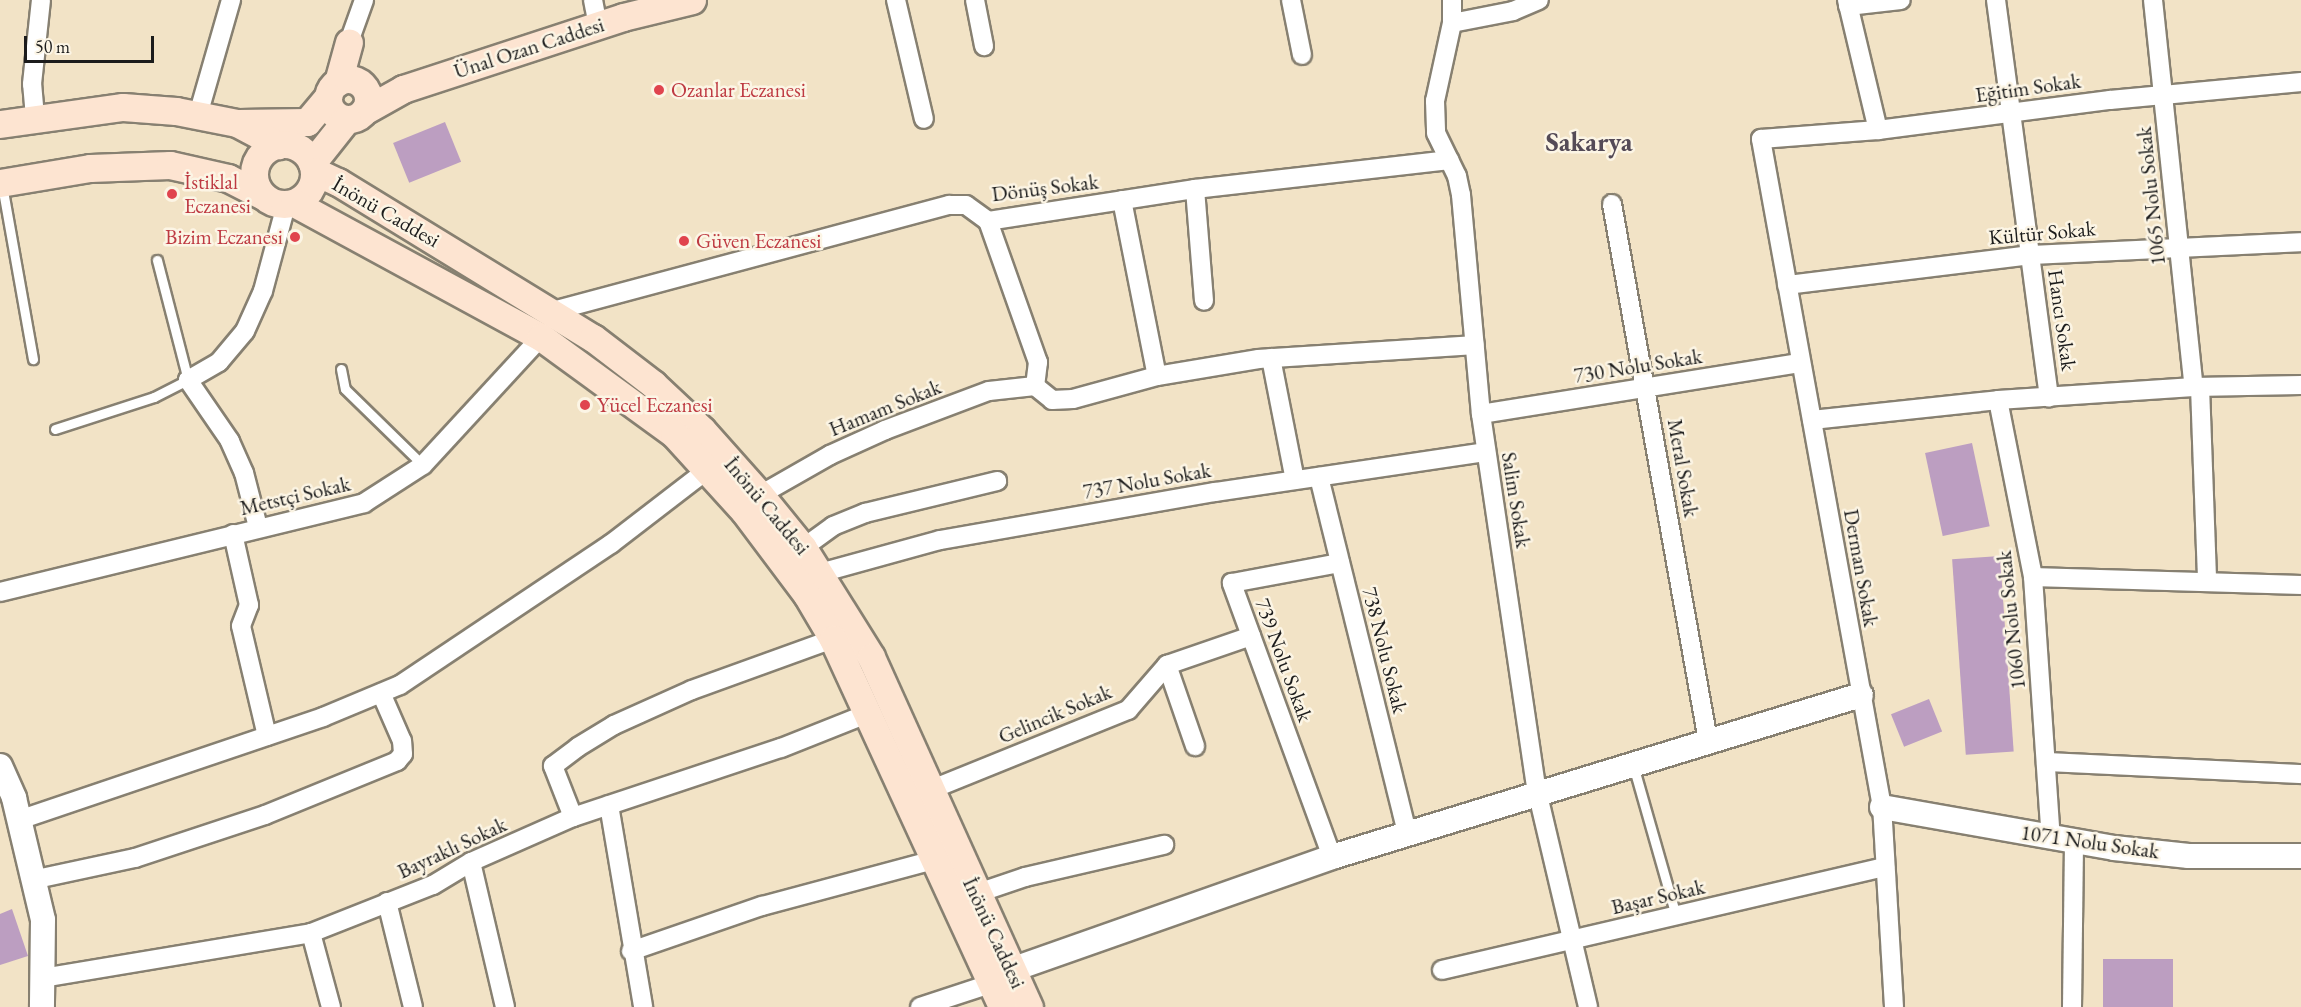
<!DOCTYPE html>
<meta charset="utf-8">
<style>
body{margin:0}
#map{position:relative;width:2301px;height:1007px;overflow:hidden;background:#f2e3c6;font-family:"EB Garamond",serif}
div>[style]{position:absolute}
.building>*{inset:0;background:#bc9ec1;transform-origin:0 0}
.roads{filter:drop-shadow(2px 0 #878071) drop-shadow(-2px 0 #878071) drop-shadow(0 2px #878071) drop-shadow(0 -2px #878071)}
.service>*{height:9px;margin:-4.5px;padding:0 4.5px;transform-origin:4.5px;border-radius:4.5px;background:#fff}
.minor>*{height:18px;margin:-9px;padding:0 9px;transform-origin:9px;border-radius:9px;background:#fff}
.tertiary>*{height:24px;margin:-12px;padding:0 12px;transform-origin:12px;border-radius:12px;background:#fff}
.secondary>*{height:27px;margin:-13.5px;padding:0 13.5px;transform-origin:13.5px;border-radius:13.5px;background:#fde4d1}
.secondary>.ring{margin:-13.5px;padding:0;box-sizing:content-box;background:none;border:27px solid #fde4d1;border-radius:50%}
.dots>*{width:16px;height:16px;translate:-50% -50%;box-sizing:border-box;border:3px solid #fcf5e5;border-radius:50%}
span{translate:-50% -50%;white-space:nowrap;text-align:center;line-height:1.15;-webkit-text-stroke:5px #fcf5e5;paint-order:stroke}
.street-label{font-size:21px;color:#1c1c1c}
.health-label{font-size:21px;color:#be3a42}
.left{translate:0 -50%;text-align:left}
.right{translate:-100% -50%;text-align:right}
.district-label{font-size:27px;color:#544a56;font-weight:700}
.scale{position:absolute;left:24px;top:36px;width:130px;height:27px;box-sizing:border-box;border:3px solid #1c1c1c;border-top:0;padding-left:8px;font-size:18px;line-height:21px;white-space:nowrap;color:#1c1c1c;-webkit-text-stroke:4px #fcf5e5;paint-order:stroke}
</style>
<div id="map">
<div class="building">
<div style="left:445px;top:122px;width:43px;height:56px;rotate:68deg"></div>
<div style="left:1972px;top:443px;width:85px;height:48px;rotate:78deg"></div>
<div style="left:2000px;top:556px;width:196px;height:48px;rotate:86deg"></div>
<div style="left:1929px;top:699px;width:35px;height:41px;rotate:68deg"></div>
<div style="clip-path:polygon(12px 909px,28px 956px,0 965px,0 914px)"></div>
<div style="left:2173px;top:959px;width:48px;height:70px;rotate:90deg"></div>
</div>
<div class="roads">
<div class="service">
<div style="left:2px;top:185px;width:177px;rotate:79.9deg"></div>
<div style="left:341px;top:369px;width:20px;rotate:79deg"></div>
<div style="left:345px;top:389px;width:109px;rotate:44.3deg"></div>
<div style="left:55px;top:429px;width:104px;rotate:-17.9deg"></div>
<div style="left:154px;top:397px;width:38px;rotate:-27deg"></div>
<div style="left:188px;top:380px;width:124px;rotate:-104.5deg"></div>
<div style="left:1633px;top:765px;width:157px;rotate:74.1deg"></div>
</div>
<div class="minor">
<div style="left:593px;top:0;width:25px;rotate:79deg"></div>
<div style="left:896px;top:0;width:122px;rotate:76.8deg"></div>
<div style="left:975px;top:0;width:47px;rotate:78.9deg"></div>
<div style="left:1291px;top:0;width:56px;rotate:78.7deg"></div>
<div style="left:1452px;top:0;width:23px;rotate:90deg"></div>
<div style="left:1452px;top:23px;width:80px;rotate:102.3deg"></div>
<div style="left:1435px;top:101px;width:32px;rotate:88deg"></div>
<div style="left:1436px;top:133px;width:48px;rotate:64deg"></div>
<div style="left:1457px;top:176px;width:19px;rotate:78deg"></div>
<div style="left:1461px;top:195px;width:220px;rotate:84.8deg"></div>
<div style="left:1481px;top:414px;width:381px;rotate:81.6deg"></div>
<div style="left:1537px;top:791px;width:222px;rotate:76.7deg"></div>
<div style="left:1847px;top:0;width:134px;rotate:76.6deg"></div>
<div style="left:1996px;top:0;width:401px;rotate:82.4deg"></div>
<div style="left:2153px;top:0;width:389px;rotate:84deg"></div>
<div style="left:1848px;top:6px;width:53px;rotate:-6.5deg"></div>
<div style="left:1452px;top:23px;width:62px;rotate:-11.1deg"></div>
<div style="left:1513px;top:11px;width:28px;rotate:-23deg"></div>
<div style="left:349px;top:42px;width:45px;rotate:-70.3deg"></div>
<div style="left:198px;top:115px;width:120px;rotate:-74deg"></div>
<div style="left:35px;top:117px;width:33px;rotate:-95deg"></div>
<div style="left:32px;top:84px;width:84px;rotate:-83.9deg"></div>
<div style="left:1195px;top:189px;width:112px;rotate:85.4deg"></div>
<div style="left:1122px;top:200px;width:179px;rotate:78.8deg"></div>
<div style="left:1612px;top:204px;width:546px;rotate:79.86deg"></div>
<div style="left:988px;top:221px;width:150px;rotate:70.5deg"></div>
<div style="left:1038px;top:362px;width:24px;rotate:97deg"></div>
<div style="left:1787px;top:285px;width:245px;rotate:-7deg"></div>
<div style="left:2030px;top:255px;width:271px;rotate:-2.7deg"></div>
<div style="left:553px;top:311px;width:410px;rotate:-15deg"></div>
<div style="left:949px;top:205px;width:17px"></div>
<div style="left:966px;top:205px;width:27px;rotate:36deg"></div>
<div style="left:988px;top:221px;width:209px;rotate:-8.8deg"></div>
<div style="left:1195px;top:189px;width:256px;rotate:-6.5deg"></div>
<div style="left:1271px;top:358px;width:124px;rotate:78.9deg"></div>
<div style="left:1035px;top:386px;width:22px;rotate:39deg"></div>
<div style="left:1052px;top:400px;width:21px;rotate:-3deg"></div>
<div style="left:1073px;top:399px;width:87px;rotate:-15.3deg"></div>
<div style="left:1157px;top:376px;width:103px;rotate:-9.5deg"></div>
<div style="left:1259px;top:359px;width:216px;rotate:-3.7deg"></div>
<div style="left:2200px;top:387px;width:194px;rotate:87.9deg"></div>
<div style="left:1998px;top:400px;width:180px;rotate:78.8deg"></div>
<div style="left:2033px;top:577px;width:262px;rotate:86.1deg"></div>
<div style="left:1481px;top:414px;width:324px;rotate:-9.1deg"></div>
<div style="left:1812px;top:420px;width:187px;rotate:-6.1deg"></div>
<div style="left:1998px;top:400px;width:196px;rotate:-3.8deg"></div>
<div style="left:2194px;top:387px;width:107px;rotate:-1.1deg"></div>
<div style="left:1319px;top:477px;width:367px;rotate:76.1deg"></div>
<div style="left:760px;top:495px;width:81px;rotate:-29.7deg"></div>
<div style="left:830px;top:455px;width:60px;rotate:-24.4deg"></div>
<div style="left:885px;top:430px;width:111px;rotate:-20.6deg"></div>
<div style="left:989px;top:391px;width:46px;rotate:-6.2deg"></div>
<div style="left:258px;top:527px;width:56px;rotate:-104.5deg"></div>
<div style="left:244px;top:473px;width:35px;rotate:-114deg"></div>
<div style="left:230px;top:441px;width:74px;rotate:-124.5deg"></div>
<div style="left:188px;top:380px;width:36px;rotate:-30deg"></div>
<div style="left:219px;top:362px;width:40px;rotate:-50deg"></div>
<div style="left:245px;top:331px;width:44px;rotate:-65.8deg"></div>
<div style="left:263px;top:291px;width:89px;rotate:-75deg"></div>
<div style="left:233px;top:534px;width:73px;rotate:77.3deg"></div>
<div style="left:249px;top:605px;width:22px;rotate:111deg"></div>
<div style="left:241px;top:626px;width:113px;rotate:76.7deg"></div>
<div style="left:803px;top:548px;width:37px;rotate:-36deg"></div>
<div style="left:833px;top:526px;width:35px;rotate:-22deg"></div>
<div style="left:865px;top:513px;width:136px;rotate:-13.6deg"></div>
<div style="left:820px;top:573px;width:124px;rotate:-15.4deg"></div>
<div style="left:940px;top:540px;width:279px;rotate:-9.9deg"></div>
<div style="left:1215px;top:492px;width:274px;rotate:-8.4deg"></div>
<div style="left:2033px;top:577px;width:268px;rotate:1.7deg"></div>
<div style="left:0;top:592px;width:375px;rotate:-13.7deg"></div>
<div style="left:364px;top:503px;width:70px;rotate:-32.8deg"></div>
<div style="left:423px;top:465px;width:174px;rotate:-47.3deg"></div>
<div style="left:1167px;top:665px;width:86px;rotate:70.9deg"></div>
<div style="left:2046px;top:762px;width:255px;rotate:2.7deg"></div>
<div style="left:930px;top:790px;width:214px;rotate:-22deg"></div>
<div style="left:1128px;top:710px;width:60px;rotate:-49.1deg"></div>
<div style="left:1167px;top:665px;width:89px;rotate:-19deg"></div>
<div style="left:609px;top:805px;width:205px;rotate:80.4deg"></div>
<div style="left:573px;top:817px;width:55px;rotate:-111.4deg"></div>
<div style="left:553px;top:766px;width:31px;rotate:-37deg"></div>
<div style="left:578px;top:747px;width:42px;rotate:-31.4deg"></div>
<div style="left:614px;top:725px;width:85px;rotate:-24.2deg"></div>
<div style="left:692px;top:690px;width:150px;rotate:-19.9deg"></div>
<div style="left:19px;top:820px;width:321px;rotate:-18.7deg"></div>
<div style="left:323px;top:717px;width:83px;rotate:-22.6deg"></div>
<div style="left:400px;top:685px;width:254px;rotate:-33.8deg"></div>
<div style="left:611px;top:544px;width:121px;rotate:-37.6deg"></div>
<div style="left:1332px;top:857px;width:292px;rotate:-110.1deg"></div>
<div style="left:1232px;top:583px;width:110px;rotate:-10.5deg"></div>
<div style="left:471px;top:862px;width:149px;rotate:76.8deg"></div>
<div style="left:32px;top:880px;width:105px;rotate:-12.1deg"></div>
<div style="left:135px;top:858px;width:137px;rotate:-18.3deg"></div>
<div style="left:265px;top:815px;width:143px;rotate:-22.2deg"></div>
<div style="left:397px;top:761px;width:9px;rotate:-49deg"></div>
<div style="left:403px;top:754px;width:13px;rotate:-94deg"></div>
<div style="left:402px;top:741px;width:52px;rotate:-113.6deg"></div>
<div style="left:975px;top:894px;width:53px;rotate:-18.8deg"></div>
<div style="left:1025px;top:877px;width:143px;rotate:-13deg"></div>
<div style="left:387px;top:902px;width:108px;rotate:76.1deg"></div>
<div style="left:311px;top:933px;width:77px;rotate:74.9deg"></div>
<div style="left:631px;top:951px;width:139px;rotate:-19deg"></div>
<div style="left:762px;top:906px;width:178px;rotate:-15deg"></div>
<div style="left:1442px;top:970px;width:455px;rotate:-13.1deg"></div>
<div style="left:43px;top:978px;width:272px;rotate:-9.5deg"></div>
<div style="left:311px;top:933px;width:131px;rotate:-21.5deg"></div>
<div style="left:433px;top:885px;width:44px;rotate:-31.2deg"></div>
<div style="left:471px;top:862px;width:111px;rotate:-23.8deg"></div>
<div style="left:573px;top:817px;width:219px;rotate:-18.4deg"></div>
<div style="left:781px;top:748px;width:95px;rotate:-21.7deg"></div>
<div style="left:920px;top:1007px;width:74px;rotate:-18.2deg"></div>
<div style="left:1894px;top:1007px;width:200px;rotate:-93.4deg"></div>
<div style="left:1882px;top:807px;width:679px;rotate:-100.27deg"></div>
<div style="left:1761px;top:139px;width:117px;rotate:-4.4deg"></div>
<div style="left:1878px;top:130px;width:234px;rotate:-7.4deg"></div>
<div style="left:2110px;top:100px;width:192px;rotate:-5.4deg"></div>
<div style="left:2072px;top:1007px;width:166px;rotate:-89.3deg"></div>
</div>
<div class="tertiary">
<div style="left:0;top:766px;width:35px;rotate:66deg"></div>
<div style="left:14px;top:798px;width:125px;rotate:76.6deg"></div>
<div style="left:43px;top:920px;width:87px;rotate:90.7deg"></div>
<div style="left:1882px;top:807px;width:236px;rotate:10deg"></div>
<div style="left:2114px;top:848px;width:75px;rotate:6.1deg"></div>
<div style="left:2189px;top:856px;width:112px"></div>
<div style="left:1011px;top:970px;width:340px;rotate:-19.4deg"></div>
<div style="left:1332px;top:857px;width:553px;rotate:-17.03deg"></div>
</div>
<div class="secondary">
<div class="ring" style="left:328px;top:79px;width:13px;height:13px"></div>
<div style="left:338px;top:82px;width:41px;rotate:-74.6deg"></div>
<div style="left:364px;top:111px;width:45px;rotate:-29.4deg"></div>
<div style="left:403px;top:89px;width:231px;rotate:-18.1deg"></div>
<div style="left:623px;top:17px;width:71px;rotate:-13.8deg"></div>
<div style="left:239px;top:123px;width:68px;rotate:-0.8deg"></div>
<div style="left:307px;top:122px;width:33px;rotate:-50deg"></div>
<div style="left:0;top:124px;width:124px;rotate:-7.9deg"></div>
<div style="left:123px;top:107px;width:53px;rotate:4.3deg"></div>
<div style="left:176px;top:111px;width:62px;rotate:11.1deg"></div>
<div style="left:237px;top:123px;width:47px;rotate:28.2deg"></div>
<div class="ring" style="left:254px;top:144px;width:33px;height:33px"></div>
<div style="left:312px;top:163px;width:56px;rotate:-51.5deg"></div>
<div style="left:314px;top:171px;width:26px;rotate:25deg"></div>
<div style="left:338px;top:182px;width:299px;rotate:31.5deg"></div>
<div style="left:593px;top:338px;width:76px;rotate:37.5deg"></div>
<div style="left:653px;top:384px;width:67px;rotate:43.2deg"></div>
<div style="left:702px;top:430px;width:87px;rotate:48.3deg"></div>
<div style="left:760px;top:495px;width:68px;rotate:50.9deg"></div>
<div style="left:803px;top:548px;width:128px;rotate:58deg"></div>
<div style="left:871px;top:657px;width:384px;rotate:65.7deg"></div>
<div style="left:0;top:183px;width:91px;rotate:-9.5deg"></div>
<div style="left:90px;top:168px;width:80px;rotate:-2.1deg"></div>
<div style="left:170px;top:165px;width:59px;rotate:12.6deg"></div>
<div style="left:228px;top:178px;width:39px;rotate:27deg"></div>
<div style="left:294px;top:203px;width:281px;rotate:28.5deg"></div>
<div style="left:541px;top:337px;width:165px;rotate:36.1deg"></div>
<div style="left:674px;top:434px;width:104px;rotate:47.7deg"></div>
<div style="left:744px;top:511px;width:105px;rotate:53.1deg"></div>
<div style="left:807px;top:595px;width:51px;rotate:59.4deg"></div>
<div style="left:833px;top:639px;width:405px;rotate:65.3deg"></div>
</div>
</div>
<div class="dots">
<div style="left:659px;top:90px;background:#e0444e"></div>
<div style="left:172px;top:194px;background:#e0444e"></div>
<div style="left:295px;top:237px;background:#e0444e"></div>
<div style="left:684px;top:241px;background:#e0444e"></div>
<div style="left:585px;top:405px;background:#e0444e"></div>
</div>
<div class="street-label">
<span style="left:529px;top:48px;rotate:-18deg">Ünal Ozan Caddesi</span>
<span style="left:2028px;top:88px;rotate:-8deg">Eğitim Sokak</span>
<span style="left:1045px;top:188px;rotate:-7deg">Dönüş Sokak</span>
<span style="left:2151px;top:196px;rotate:-96deg">1065 Nolu Sokak</span>
<span style="left:386px;top:212px;rotate:30deg">İnönü Caddesi</span>
<span style="left:2042px;top:233px;rotate:-5deg">Kültür Sokak</span>
<span style="left:2062px;top:320px;rotate:82deg">Hancı Sokak</span>
<span style="left:1638px;top:366px;rotate:-9deg">730 Nolu Sokak</span>
<span style="left:885px;top:408px;rotate:-22deg">Hamam Sokak</span>
<span style="left:1683px;top:468px;rotate:80deg">Meral Sokak</span>
<span style="left:1147px;top:481px;rotate:-10deg">737 Nolu Sokak</span>
<span style="left:295px;top:496px;rotate:-13deg">Metstçi Sokak</span>
<span style="left:1516px;top:500px;rotate:81deg">Salim Sokak</span>
<span style="left:767px;top:506px;rotate:50deg">İnönü Caddesi</span>
<span style="left:1861px;top:568px;rotate:80deg">Derman Sokak</span>
<span style="left:2011px;top:620px;rotate:-96deg">1060 Nolu Sokak</span>
<span style="left:1385px;top:650px;rotate:76deg">738 Nolu Sokak</span>
<span style="left:1284px;top:660px;rotate:70deg">739 Nolu Sokak</span>
<span style="left:1055px;top:714px;rotate:-23deg">Gelincik Sokak</span>
<span style="left:2090px;top:842px;rotate:8deg">1071 Nolu Sokak</span>
<span style="left:452px;top:848px;rotate:-25deg">Bayraklı Sokak</span>
<span style="left:1658px;top:897px;rotate:-13deg">Başar Sokak</span>
<span style="left:994px;top:933px;rotate:65deg">İnönü Caddesi</span>
</div>
<div class="health-label">
<span class="left" style="left:671px;top:90px">Ozanlar Eczanesi</span>
<span class="left" style="left:184px;top:194px">İstiklal<br>Eczanesi</span>
<span class="right" style="left:283px;top:237px">Bizim Eczanesi</span>
<span class="left" style="left:696px;top:241px">Güven Eczanesi</span>
<span class="left" style="left:597px;top:405px">Yücel Eczanesi</span>
</div>
<div class="district-label">
<span style="left:1589px;top:142px">Sakarya</span>
</div>
<div class="scale">50 m</div>
</div>
